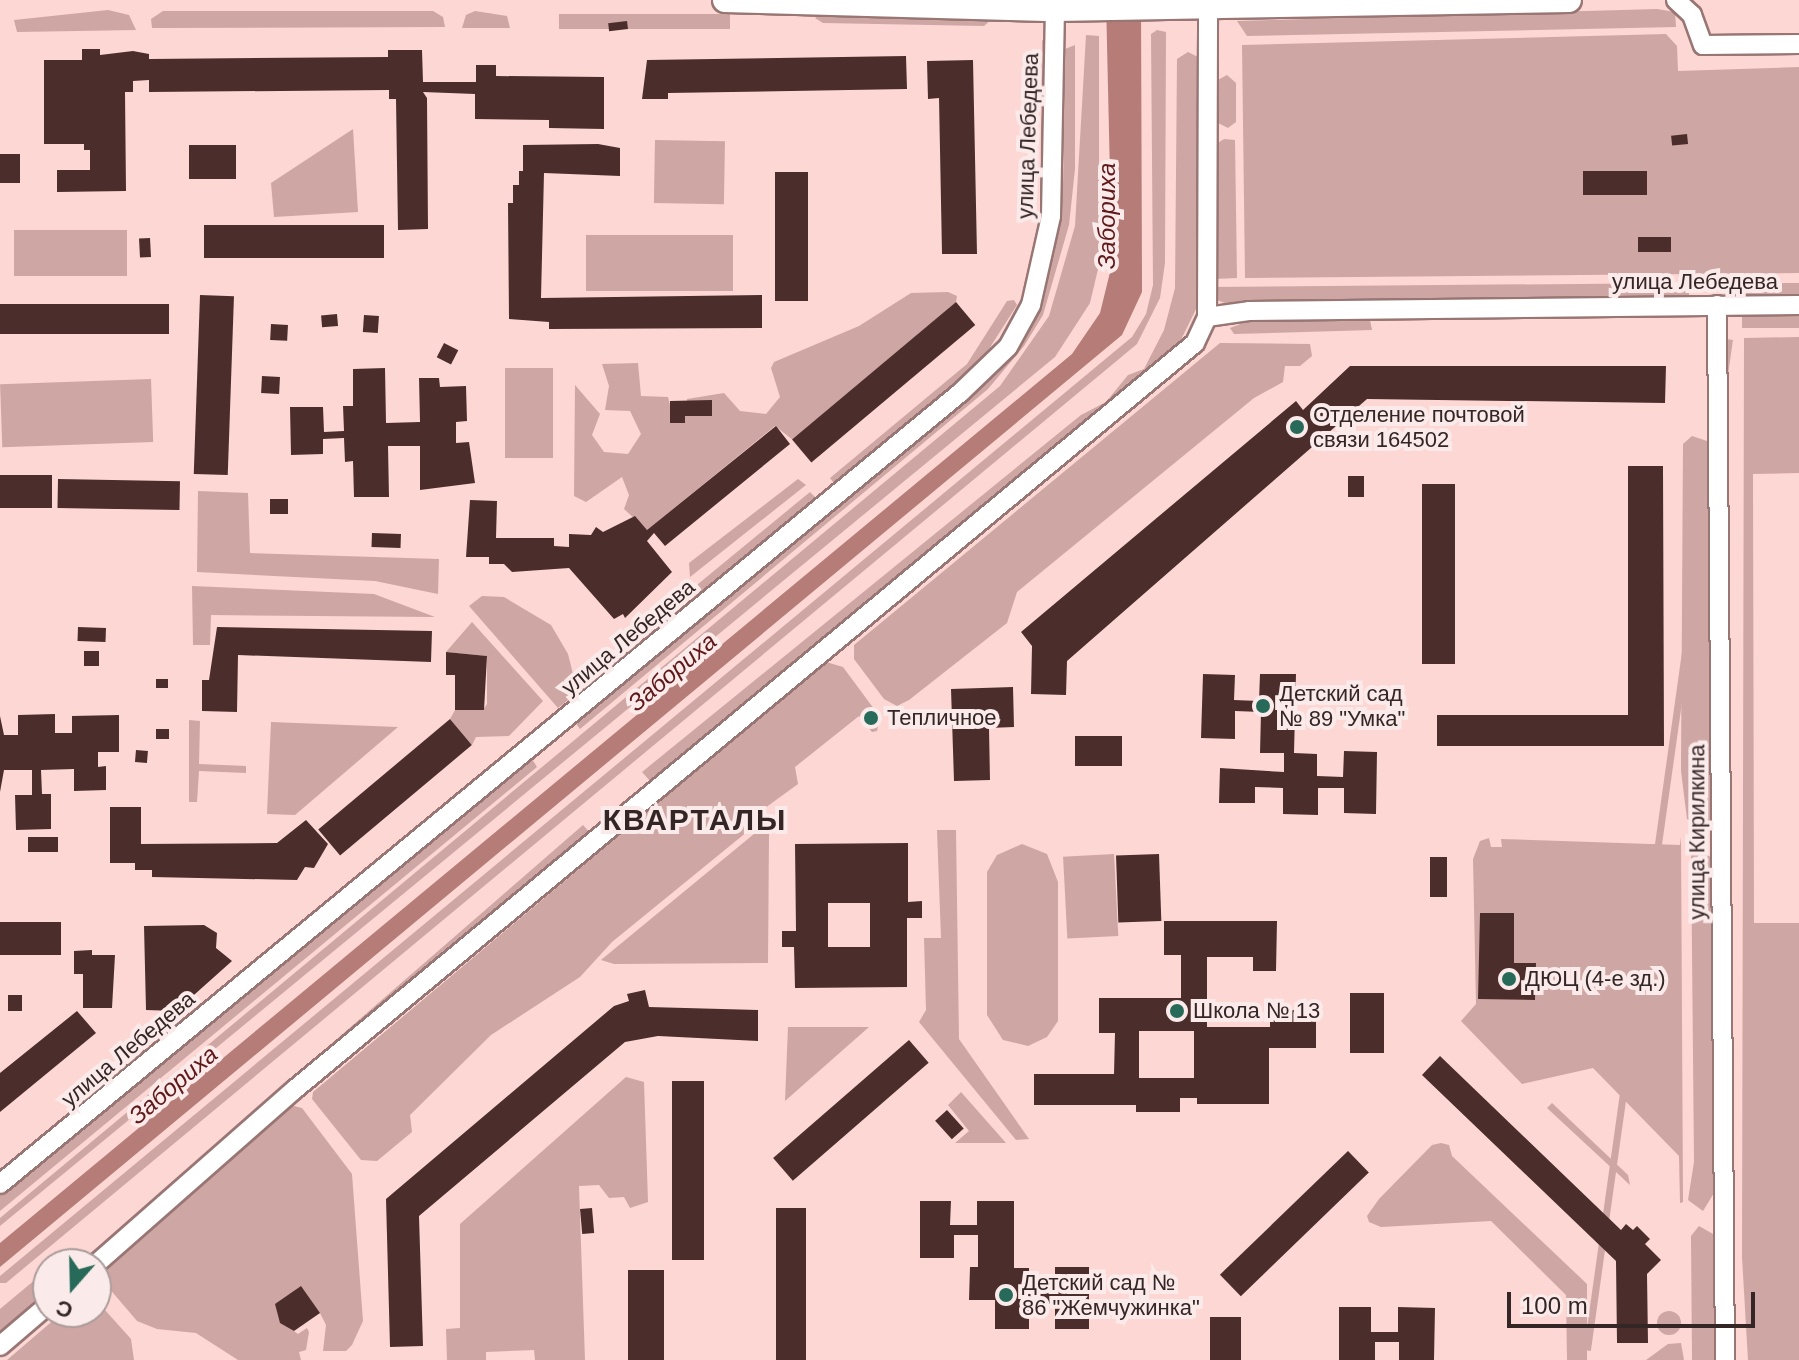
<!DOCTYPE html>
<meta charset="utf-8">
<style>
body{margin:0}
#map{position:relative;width:1799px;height:1360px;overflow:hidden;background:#fdd7d4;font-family:Arial,sans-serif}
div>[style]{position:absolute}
.green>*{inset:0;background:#cea6a3;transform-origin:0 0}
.round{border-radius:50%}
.water>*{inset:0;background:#b57c78}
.building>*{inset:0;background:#4b2e2c;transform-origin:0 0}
.roads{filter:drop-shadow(2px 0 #987674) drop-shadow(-2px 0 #987674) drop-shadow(0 2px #987674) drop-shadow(0 -2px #987674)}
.minor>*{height:18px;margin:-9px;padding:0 9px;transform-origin:9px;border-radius:9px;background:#fff}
.major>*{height:24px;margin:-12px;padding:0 12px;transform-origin:12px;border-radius:12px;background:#fff}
.dots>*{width:22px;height:22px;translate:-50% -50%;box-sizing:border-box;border:4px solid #faeae9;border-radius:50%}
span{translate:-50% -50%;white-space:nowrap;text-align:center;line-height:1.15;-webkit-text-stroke:8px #faeae9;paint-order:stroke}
.street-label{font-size:22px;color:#342625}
.poi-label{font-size:22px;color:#342625}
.left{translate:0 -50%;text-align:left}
.water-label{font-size:24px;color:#5f191b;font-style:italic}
.district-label{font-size:30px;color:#342625;font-weight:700;letter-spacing:2px}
.north{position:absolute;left:32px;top:1248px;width:80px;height:80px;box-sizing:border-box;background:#faeae9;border:2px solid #ab9c9b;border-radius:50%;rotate:200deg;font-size:22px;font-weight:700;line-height:32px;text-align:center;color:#342625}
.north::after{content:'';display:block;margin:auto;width:28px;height:36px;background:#286a59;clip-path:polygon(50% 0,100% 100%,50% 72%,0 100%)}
.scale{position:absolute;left:1507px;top:1292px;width:248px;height:36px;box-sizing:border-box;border:4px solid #342625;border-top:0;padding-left:10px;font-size:24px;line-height:28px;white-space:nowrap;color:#342625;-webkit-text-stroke:6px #faeae9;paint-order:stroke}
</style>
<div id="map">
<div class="green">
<div style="clip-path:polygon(1657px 9px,1675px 12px,1676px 27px,1247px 36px,1237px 21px)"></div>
<div style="clip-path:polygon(108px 10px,129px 15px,136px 30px,17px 32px,14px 20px)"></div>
<div style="clip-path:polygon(163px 11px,433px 11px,443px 17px,445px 27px,152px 28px,151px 19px)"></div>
<div style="clip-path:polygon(475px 11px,507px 16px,510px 28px,462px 28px,466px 15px)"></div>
<div style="left:559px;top:14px;width:171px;height:15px"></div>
<div style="clip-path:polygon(822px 14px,993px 18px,984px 26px,823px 23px,815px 18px)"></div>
<div style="clip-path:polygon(1157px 30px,1166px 32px,1165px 263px,1160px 298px,1137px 344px,6px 1283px,0 1283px,0 1276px,1132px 337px,1146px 314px,1153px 285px,1151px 34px)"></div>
<div style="clip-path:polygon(1666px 34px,1677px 46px,1678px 71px,1799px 67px,1799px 273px,1245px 278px,1242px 45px)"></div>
<div style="clip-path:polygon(1086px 35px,1099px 36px,1099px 265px,1090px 303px,1055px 357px,0 1226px,0 1218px,1000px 386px,1049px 316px,1075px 226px)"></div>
<div style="clip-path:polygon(1042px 40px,1048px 43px,1048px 206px,1040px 214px)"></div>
<div style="clip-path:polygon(1075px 45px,1075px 169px,1069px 225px,1043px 315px,1024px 346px,988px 389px,580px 729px,574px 721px,1003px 357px,1055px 237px,1063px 186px,1065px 49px)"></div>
<div style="clip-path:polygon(1188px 52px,1200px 58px,1201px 299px,1175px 352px,651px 782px,642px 772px,1081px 415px,1106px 402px,1128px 375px,1144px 369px,1164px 330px,1175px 288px,1177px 59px)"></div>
<div style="clip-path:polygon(1227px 75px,1236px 83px,1236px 122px,1228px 128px,1214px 121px,1214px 82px)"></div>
<div style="clip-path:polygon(353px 129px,358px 212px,274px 217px,271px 183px)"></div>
<div style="clip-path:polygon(1224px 139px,1235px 140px,1237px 278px,1214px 279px,1216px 144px)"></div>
<div style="left:655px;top:140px;width:70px;height:63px;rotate:1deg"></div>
<div style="left:127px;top:230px;width:46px;height:113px;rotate:90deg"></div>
<div style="left:733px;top:235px;width:56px;height:147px;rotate:90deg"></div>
<div style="clip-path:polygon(1689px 283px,1689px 301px,1230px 305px,1217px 300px,1213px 287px)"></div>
<div style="left:1799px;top:283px;width:14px;height:58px;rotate:90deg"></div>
<div style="clip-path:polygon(948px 292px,957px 296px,956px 302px,793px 440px,775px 426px,647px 530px,624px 509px,629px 495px,622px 477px,586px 502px,574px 496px,575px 385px,600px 414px,592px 435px,604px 452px,628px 454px,641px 434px,630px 411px,605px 410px,609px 386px,602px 364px,638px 363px,641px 396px,668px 397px,671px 409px,687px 407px,687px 399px,724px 393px,740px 411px,766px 414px,780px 397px,771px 368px,774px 362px,859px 326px,911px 293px)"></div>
<div style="clip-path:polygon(1014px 300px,1017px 305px,982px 360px,953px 389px,839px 483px,833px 482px,830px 478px,967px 364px,1007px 301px)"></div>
<div style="left:1799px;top:314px;width:14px;height:57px;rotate:90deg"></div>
<div style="clip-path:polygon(1361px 317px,1370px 320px,1372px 330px,1234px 334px,1230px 328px,1251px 320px)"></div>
<div style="clip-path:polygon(1799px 337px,1799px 473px,1753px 474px,1754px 923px,1799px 923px,1799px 1360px,1748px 1360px,1742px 1257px,1744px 338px)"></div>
<div style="left:1726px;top:339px;width:7px;height:1021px;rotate:8deg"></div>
<div style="clip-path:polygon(1220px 343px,1310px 344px,1312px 356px,1300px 366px,1285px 366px,1283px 382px,1254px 398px,1017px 592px,1007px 623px,909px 700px,897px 706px,884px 699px,854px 659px,854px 645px)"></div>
<div style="left:505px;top:368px;width:48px;height:90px"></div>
<div style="left:151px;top:379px;width:63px;height:151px;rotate:88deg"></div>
<div style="clip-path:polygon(1692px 436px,1710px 442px,1713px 823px,1705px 828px,1687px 819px,1681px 771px,1683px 444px)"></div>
<div style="clip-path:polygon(798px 479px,806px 485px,690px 577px,689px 563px)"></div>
<div style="clip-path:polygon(198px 491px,248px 493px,250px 553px,439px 559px,438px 594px,375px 581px,197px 572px)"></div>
<div style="clip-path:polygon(810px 492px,816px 498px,813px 503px,699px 596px,692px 595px,692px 589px)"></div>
<div style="clip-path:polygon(192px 586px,374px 594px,435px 617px,211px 615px,210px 645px,193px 645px)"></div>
<div style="clip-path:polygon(482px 596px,504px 597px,551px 625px,568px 654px,575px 682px,568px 700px,558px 708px,469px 606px)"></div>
<div style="clip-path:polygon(472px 622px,543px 701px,509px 736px,476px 737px,472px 745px,450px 719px,455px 710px,483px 710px,487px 704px,487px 656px,446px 652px)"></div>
<div style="clip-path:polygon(826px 662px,843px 667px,880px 717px,877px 731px,872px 732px,859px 716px,795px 767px,798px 784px,765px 808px,764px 818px,612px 942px,580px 977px,491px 1035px,410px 1115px,412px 1132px,377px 1161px,361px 1160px,312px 1099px,313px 1092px)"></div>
<div style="clip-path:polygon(189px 720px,200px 721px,199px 764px,246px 766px,246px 773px,199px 771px,197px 802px,189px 802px)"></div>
<div style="clip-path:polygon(271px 722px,398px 727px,295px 815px,267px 814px)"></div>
<div style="clip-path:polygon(532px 759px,537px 767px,0 1211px,0 1194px)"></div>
<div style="left:583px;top:825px;width:21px;height:687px;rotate:49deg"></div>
<div style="clip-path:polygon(760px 829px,769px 834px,768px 963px,614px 964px,601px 960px)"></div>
<div style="clip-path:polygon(937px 830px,956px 830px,959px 1039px,1029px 1139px,1016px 1140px,919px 1022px,926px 1010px,924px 938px,941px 938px)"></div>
<div style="clip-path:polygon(1681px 837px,1683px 1202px,1680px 1203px,1679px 1156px,1593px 1068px,1522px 1084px,1461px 1021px,1476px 1004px,1473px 859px,1480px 841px,1489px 838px,1491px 847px,1502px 847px,1501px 839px,1680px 845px)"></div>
<div style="clip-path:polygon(1022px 844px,1047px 854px,1058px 882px,1058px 1021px,1047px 1037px,1028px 1046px,1003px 1040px,987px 1015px,987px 872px,997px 855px)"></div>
<div style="clip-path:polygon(1691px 845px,1712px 858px,1714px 1193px,1703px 1211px,1688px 1200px,1694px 1162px)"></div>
<div style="left:1114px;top:854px;width:82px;height:51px;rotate:87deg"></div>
<div style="clip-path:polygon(788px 1027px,869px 1027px,785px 1101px)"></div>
<div style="clip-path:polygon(626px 1077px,644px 1082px,648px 1202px,630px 1208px,624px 1197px,609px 1198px,599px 1185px,579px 1186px,585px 1360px,535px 1360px,534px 1350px,486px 1352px,486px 1360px,447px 1360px,446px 1329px,460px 1328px,460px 1224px)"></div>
<div style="clip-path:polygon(961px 1092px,1006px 1143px,955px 1143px,969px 1131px,948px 1105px)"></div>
<div style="clip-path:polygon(1552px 1103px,1628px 1175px,1630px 1185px,1547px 1108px)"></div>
<div style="clip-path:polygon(290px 1105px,302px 1108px,352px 1174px,363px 1321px,352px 1345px,346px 1351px,323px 1351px,326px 1325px,320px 1313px,280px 1321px,298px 1334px,307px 1328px,309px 1332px,306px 1350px,299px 1352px,301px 1360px,238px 1360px,196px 1333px,157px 1329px,137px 1321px,102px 1280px,103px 1265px)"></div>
<div style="clip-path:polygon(1441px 1143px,1449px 1145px,1452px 1156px,1587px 1284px,1587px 1360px,1567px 1360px,1566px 1295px,1491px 1221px,1381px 1227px,1369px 1222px,1367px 1216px,1379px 1199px,1432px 1145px)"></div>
<div style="clip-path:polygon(1699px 1226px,1713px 1234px,1718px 1248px,1718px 1360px,1692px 1360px,1691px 1236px)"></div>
<div style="clip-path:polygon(48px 1269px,48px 1293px,0 1333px,0 1309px)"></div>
<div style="clip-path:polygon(96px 1300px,131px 1339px,134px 1360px,7px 1360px,63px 1312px,96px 1312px)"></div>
<div class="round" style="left:1657px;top:1311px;width:24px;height:24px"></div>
<div style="clip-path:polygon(1681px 1343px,1684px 1360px,1646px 1360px,1668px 1344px)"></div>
</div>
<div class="water">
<div style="clip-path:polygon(1106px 0,1141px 0,1142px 292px,1122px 335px,0 1267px,0 1243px,1072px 354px,1100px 313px,1112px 264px)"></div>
</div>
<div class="building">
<div style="left:627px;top:21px;width:8px;height:19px;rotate:83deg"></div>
<div style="clip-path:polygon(82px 49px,100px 49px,100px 55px,133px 51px,149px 54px,149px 59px,388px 57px,388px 50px,422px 50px,423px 82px,476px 82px,476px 65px,496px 65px,496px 76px,604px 77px,604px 129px,549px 128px,549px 120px,475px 119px,475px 94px,423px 92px,427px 98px,428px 229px,398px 230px,396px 99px,389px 99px,389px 90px,149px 92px,149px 80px,133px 81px,133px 92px,125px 92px,126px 191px,57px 192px,57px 170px,90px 170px,90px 150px,84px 150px,84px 144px,44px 144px,44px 60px,82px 60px)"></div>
<div style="clip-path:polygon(906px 56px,907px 89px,668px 93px,668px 99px,642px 99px,647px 60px)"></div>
<div style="clip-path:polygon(973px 60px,977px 254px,942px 254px,939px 98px,928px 99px,927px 61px)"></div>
<div style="left:1687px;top:134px;width:10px;height:16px;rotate:84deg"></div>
<div style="clip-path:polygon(598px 144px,620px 148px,620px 176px,544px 173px,541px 298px,762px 295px,762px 328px,549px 329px,549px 322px,509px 319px,508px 203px,513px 203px,513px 185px,519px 185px,519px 171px,523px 171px,523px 145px)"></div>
<div style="left:189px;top:145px;width:47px;height:34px"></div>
<div style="left:0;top:154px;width:20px;height:29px"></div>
<div style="left:1583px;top:171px;width:64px;height:24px"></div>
<div style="left:775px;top:172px;width:33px;height:129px"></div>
<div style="left:384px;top:225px;width:33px;height:180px;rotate:90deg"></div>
<div style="left:1638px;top:237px;width:33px;height:15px"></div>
<div style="left:150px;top:238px;width:19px;height:11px;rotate:87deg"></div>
<div style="left:200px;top:295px;width:34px;height:179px;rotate:2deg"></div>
<div style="left:956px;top:302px;width:30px;height:214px;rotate:50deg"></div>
<div style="left:169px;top:304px;width:30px;height:169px;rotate:90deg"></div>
<div style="left:337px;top:314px;width:12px;height:16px;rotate:85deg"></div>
<div style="left:364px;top:315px;width:15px;height:17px;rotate:4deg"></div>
<div style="left:271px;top:324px;width:17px;height:16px;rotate:3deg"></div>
<div style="left:444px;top:343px;width:16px;height:16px;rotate:27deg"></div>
<div style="clip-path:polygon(1350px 366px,1666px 366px,1665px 403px,1367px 399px,1067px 661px,1066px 695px,1031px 694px,1032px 646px,1021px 632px,1296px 401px,1303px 410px)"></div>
<div style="clip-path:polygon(385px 368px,386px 423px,420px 422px,419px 378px,439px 378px,440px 387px,466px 386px,467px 421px,456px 422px,456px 443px,469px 442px,475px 483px,420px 490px,420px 446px,388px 446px,389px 497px,354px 497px,353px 461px,345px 462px,344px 438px,323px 439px,323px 454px,291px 455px,290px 407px,323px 407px,324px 432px,344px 431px,343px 406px,353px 406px,353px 369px)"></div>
<div style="left:262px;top:376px;width:18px;height:17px;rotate:3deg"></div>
<div style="clip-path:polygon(712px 400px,712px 416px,685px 416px,685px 423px,670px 423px,670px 401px)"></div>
<div style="clip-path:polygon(776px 426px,790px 444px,665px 546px,654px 533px,647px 541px,672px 572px,625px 618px,623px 614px,614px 619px,569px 568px,512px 572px,504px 564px,489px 564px,489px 557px,466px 557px,470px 500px,497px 501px,496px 538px,554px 538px,554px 546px,569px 547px,569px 534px,591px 535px,596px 527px,603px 532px,635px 516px,647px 530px)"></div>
<div style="clip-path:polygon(1628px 466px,1663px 466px,1664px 746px,1437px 746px,1437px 715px,1628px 715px)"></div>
<div style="left:0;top:475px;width:52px;height:33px"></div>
<div style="left:1348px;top:476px;width:16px;height:21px"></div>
<div style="left:58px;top:479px;width:122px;height:29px;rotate:1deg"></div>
<div style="left:1422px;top:484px;width:33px;height:180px"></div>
<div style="left:270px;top:499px;width:18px;height:15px"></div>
<div style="left:372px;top:533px;width:29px;height:14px;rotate:2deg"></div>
<div style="left:78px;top:627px;width:28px;height:14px;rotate:2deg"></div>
<div style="clip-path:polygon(217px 627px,432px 631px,431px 662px,238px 655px,237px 712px,202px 711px,202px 680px,209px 680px)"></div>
<div style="left:84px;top:651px;width:15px;height:15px"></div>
<div style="clip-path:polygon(446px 652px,487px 656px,484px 710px,455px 710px,455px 675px,446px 675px)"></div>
<div style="clip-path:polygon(1203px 674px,1235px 675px,1234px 700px,1259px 701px,1260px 674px,1296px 674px,1294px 753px,1317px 754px,1317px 776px,1343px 777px,1344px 751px,1377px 752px,1376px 814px,1344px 813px,1344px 788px,1318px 788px,1318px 815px,1283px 814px,1283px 788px,1255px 787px,1255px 803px,1219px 803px,1220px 768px,1284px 772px,1284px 753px,1260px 753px,1261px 712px,1235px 711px,1235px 739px,1201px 738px)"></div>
<div style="left:156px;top:679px;width:12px;height:9px"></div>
<div style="clip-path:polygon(1013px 687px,1014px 727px,989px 728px,990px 780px,954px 781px,951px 689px)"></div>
<div style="clip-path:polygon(55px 714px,55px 733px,72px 733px,72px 716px,119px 715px,119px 752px,98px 752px,98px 767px,106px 766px,106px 790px,74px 791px,74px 769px,41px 770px,42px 794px,51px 794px,51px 829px,16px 830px,15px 795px,32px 795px,32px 770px,4px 770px,0 792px,0 716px,4px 735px,18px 735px,18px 715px)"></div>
<div style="left:450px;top:719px;width:34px;height:172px;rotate:50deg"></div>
<div style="left:156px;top:729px;width:13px;height:10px"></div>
<div style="left:1122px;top:736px;width:30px;height:47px;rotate:90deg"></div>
<div style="left:136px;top:750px;width:12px;height:12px;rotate:5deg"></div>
<div style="clip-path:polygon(110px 807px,141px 807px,141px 844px,277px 843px,306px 820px,328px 844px,314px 868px,305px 867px,297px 880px,152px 877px,152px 870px,135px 870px,135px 863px,110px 863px)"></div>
<div style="left:28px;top:837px;width:30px;height:15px"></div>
<div style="clip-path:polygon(evenodd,908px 843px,908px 902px,922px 901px,922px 918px,907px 918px,907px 987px,795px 988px,794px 947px,782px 947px,782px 931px,796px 931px,795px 844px,908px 843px,828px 903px,870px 903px,870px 947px,828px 947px,828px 903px)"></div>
<div style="left:1159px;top:854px;width:67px;height:43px;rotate:88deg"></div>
<div style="left:1430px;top:857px;width:17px;height:40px"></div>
<div style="clip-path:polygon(1480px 913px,1514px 913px,1514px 963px,1536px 963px,1535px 1000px,1478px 999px)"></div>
<div style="clip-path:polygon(evenodd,1164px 921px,1277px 921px,1276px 971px,1253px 971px,1253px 957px,1207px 957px,1207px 1027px,1270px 1027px,1270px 1010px,1316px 1010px,1316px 1048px,1269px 1048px,1269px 1104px,1197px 1104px,1197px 1098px,1180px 1098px,1180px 1112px,1136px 1112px,1136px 1105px,1034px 1105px,1034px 1074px,1114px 1074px,1115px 1033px,1099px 1033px,1099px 998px,1181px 998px,1181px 955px,1164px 955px,1164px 921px,1139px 1031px,1194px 1031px,1194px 1078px,1139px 1078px,1139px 1031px)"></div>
<div style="left:0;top:922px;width:61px;height:33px"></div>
<div style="clip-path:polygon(204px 925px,217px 933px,216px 948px,232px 961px,176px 1011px,146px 1010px,144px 926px)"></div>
<div style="clip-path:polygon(92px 950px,92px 955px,115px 955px,112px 1008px,83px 1008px,83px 974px,74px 974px,74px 951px)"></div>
<div style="clip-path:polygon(645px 990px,649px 1007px,758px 1010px,758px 1041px,658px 1036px,625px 1042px,419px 1216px,423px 1346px,390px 1347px,386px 1199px,614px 1006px,629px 1001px,627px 994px)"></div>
<div style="left:1350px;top:993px;width:34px;height:60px"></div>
<div style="left:8px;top:995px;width:14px;height:16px"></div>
<div style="clip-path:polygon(77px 1011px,96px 1033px,0 1112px,0 1073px)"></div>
<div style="left:909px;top:1040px;width:30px;height:180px;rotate:49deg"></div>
<div style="clip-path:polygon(1440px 1056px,1621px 1230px,1626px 1224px,1633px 1230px,1637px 1226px,1650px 1239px,1645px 1244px,1661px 1260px,1647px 1274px,1648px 1343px,1617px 1343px,1616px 1261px,1422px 1075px)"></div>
<div style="left:704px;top:1081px;width:179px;height:32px;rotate:90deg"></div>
<div style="left:947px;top:1110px;width:25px;height:16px;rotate:48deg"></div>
<div style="left:1348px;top:1151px;width:30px;height:178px;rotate:46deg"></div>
<div style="clip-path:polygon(920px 1201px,951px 1201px,950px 1225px,977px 1225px,977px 1201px,1014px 1201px,1014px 1268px,1029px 1268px,1029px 1293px,1055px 1293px,1055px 1267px,1089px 1267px,1089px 1329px,1055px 1329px,1055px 1304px,1029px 1304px,1029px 1329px,995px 1329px,995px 1300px,969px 1300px,970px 1267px,978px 1267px,978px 1235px,954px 1235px,954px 1258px,920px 1258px)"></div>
<div style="left:592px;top:1208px;width:25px;height:12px;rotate:85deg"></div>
<div style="left:776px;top:1208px;width:30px;height:152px"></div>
<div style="left:628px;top:1270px;width:36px;height:90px"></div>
<div style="clip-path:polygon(301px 1286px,320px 1313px,294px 1331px,280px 1323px,275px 1304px)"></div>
<div style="clip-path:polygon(1339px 1307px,1371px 1307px,1371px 1332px,1398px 1332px,1398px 1307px,1435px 1308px,1434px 1360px,1399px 1360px,1399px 1342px,1375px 1342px,1375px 1360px,1339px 1360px)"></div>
<div style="left:1210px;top:1317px;width:31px;height:43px"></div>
</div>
<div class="roads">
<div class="minor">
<div style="left:1676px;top:0;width:22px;rotate:43deg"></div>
<div style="left:1692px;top:15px;width:32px;rotate:70deg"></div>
<div style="left:1703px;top:45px;width:96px;rotate:-0.6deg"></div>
<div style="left:1717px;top:305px;width:1055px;rotate:89.57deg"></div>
<div style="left:1207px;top:317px;width:42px;rotate:-8.1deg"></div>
<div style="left:1249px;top:311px;width:550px;rotate:-0.63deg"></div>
<div style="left:0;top:1184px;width:1244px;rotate:-39.49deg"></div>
<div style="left:960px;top:393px;width:66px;rotate:-43.8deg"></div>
<div style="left:1008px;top:347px;width:48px;rotate:-61.3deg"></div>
<div style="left:1031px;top:305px;width:91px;rotate:-77.3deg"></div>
<div style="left:1051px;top:216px;width:216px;rotate:-88.9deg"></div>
<div style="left:96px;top:1264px;width:264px;rotate:-41.3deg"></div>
<div style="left:294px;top:1090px;width:1170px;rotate:-39.66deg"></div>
<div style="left:1195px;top:343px;width:29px;rotate:-65deg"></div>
<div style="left:1207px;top:317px;width:317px;rotate:-89.8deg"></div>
<div style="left:0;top:1346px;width:63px;rotate:-40.5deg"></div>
</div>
<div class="major">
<div style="left:725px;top:0;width:330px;rotate:1.6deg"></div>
<div style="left:1055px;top:9px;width:514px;rotate:-1deg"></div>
</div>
</div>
<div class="dots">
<div style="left:1297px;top:427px;background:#286a59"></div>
<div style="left:1263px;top:706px;background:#286a59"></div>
<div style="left:871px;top:718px;background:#286a59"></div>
<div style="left:1509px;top:979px;background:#286a59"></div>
<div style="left:1177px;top:1011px;background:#286a59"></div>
<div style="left:1006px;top:1295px;background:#286a59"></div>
</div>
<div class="street-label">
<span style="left:1028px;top:136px;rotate:-88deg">улица Лебедева</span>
<span style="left:1695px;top:282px">улица Лебедева</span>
<span style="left:628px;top:637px;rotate:-40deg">улица Лебедева</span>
<span style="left:1697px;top:832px;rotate:-90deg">улица Кирилкина</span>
<span style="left:128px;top:1049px;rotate:-40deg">улица Лебедева</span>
</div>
<div class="poi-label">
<span class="left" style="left:1313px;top:427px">Отделение почтовой<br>связи 164502</span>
<span class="left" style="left:1279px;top:706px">Детский сад<br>№ 89 "Умка"</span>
<span class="left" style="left:887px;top:718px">Тепличное</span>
<span class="left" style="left:1525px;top:979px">ДЮЦ (4-е зд.)</span>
<span class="left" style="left:1193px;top:1011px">Школа № 13</span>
<span class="left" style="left:1022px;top:1295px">Детский сад №<br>86 "Жемчужинка"</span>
</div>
<div class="water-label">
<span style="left:1107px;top:216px;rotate:-90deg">Забориха</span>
<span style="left:672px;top:672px;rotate:-40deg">Забориха</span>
<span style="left:173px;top:1085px;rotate:-40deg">Забориха</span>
</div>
<div class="district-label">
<span style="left:695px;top:820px">КВАРТАЛЫ</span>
</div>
<div class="north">С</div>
<div class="scale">100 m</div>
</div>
